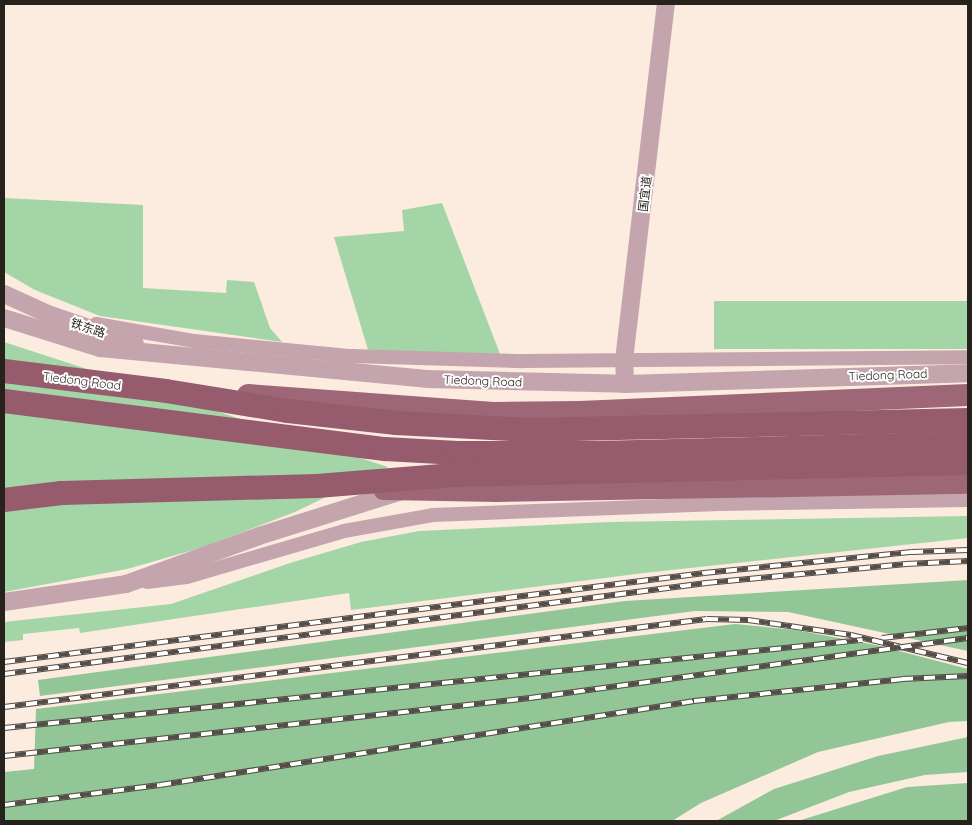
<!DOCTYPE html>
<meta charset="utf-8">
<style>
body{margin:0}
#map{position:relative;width:972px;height:825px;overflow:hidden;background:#fcece0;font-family:Quicksand,"Noto Sans SC",sans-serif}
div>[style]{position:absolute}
.green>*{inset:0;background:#a3d5a7;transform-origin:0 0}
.forest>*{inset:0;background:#92c697}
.minor>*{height:14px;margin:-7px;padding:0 7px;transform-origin:7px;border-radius:7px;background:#c5a5ad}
.tertiary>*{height:18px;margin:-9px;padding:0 9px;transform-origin:9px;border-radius:9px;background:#c5a5ad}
.primary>*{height:22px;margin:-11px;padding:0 11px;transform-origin:11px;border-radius:11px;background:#9d6777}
.trunk>*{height:24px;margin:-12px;padding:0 12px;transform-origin:12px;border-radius:12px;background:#965c6d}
.rail>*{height:5.5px;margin-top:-2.75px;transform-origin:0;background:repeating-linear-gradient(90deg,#fff 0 11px,#554d47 0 22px);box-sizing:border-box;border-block:1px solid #554d47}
span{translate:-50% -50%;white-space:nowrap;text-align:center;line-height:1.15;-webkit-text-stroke:4px #fff;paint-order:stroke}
.street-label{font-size:12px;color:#28221d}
.frame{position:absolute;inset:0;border:5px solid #28221d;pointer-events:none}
</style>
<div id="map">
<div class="green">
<div style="clip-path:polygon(4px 198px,143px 205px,143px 288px,226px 293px,227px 280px,254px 282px,270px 328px,282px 342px,100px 316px,35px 290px,4px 272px)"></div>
<div style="clip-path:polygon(442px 203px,500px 354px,369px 353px,334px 237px,404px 231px,402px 210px)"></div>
<div style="left:968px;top:301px;width:48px;height:254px;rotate:90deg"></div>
<div style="clip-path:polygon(4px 342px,388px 467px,295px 512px,204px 547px,127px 569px,4px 592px)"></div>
<div style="clip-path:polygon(968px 516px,968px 538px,644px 573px,351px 610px,349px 593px,80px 633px,79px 628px,23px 634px,23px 640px,4px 642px,4px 622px,171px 604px,290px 563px,361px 542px,419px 531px,610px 522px)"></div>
</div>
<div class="forest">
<div style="clip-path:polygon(968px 580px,968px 651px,788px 612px,695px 611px,40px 696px,38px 680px,625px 601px)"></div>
<div style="clip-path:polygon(735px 624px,796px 630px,876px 645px,968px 669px,968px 721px,949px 722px,818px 752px,701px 803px,672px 821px,4px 821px,4px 772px,34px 769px,36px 709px)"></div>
<div style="clip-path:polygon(968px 737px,968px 772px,925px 775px,849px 792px,774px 821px,716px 821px,774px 789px,878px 756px)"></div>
<div style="clip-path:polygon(968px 783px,968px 821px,798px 821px,907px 787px)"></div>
</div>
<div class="minor">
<div style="left:96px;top:324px;width:99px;rotate:9.8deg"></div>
<div style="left:194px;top:341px;width:158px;rotate:5.5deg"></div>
<div style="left:351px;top:356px;width:173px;rotate:1.7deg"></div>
<div style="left:524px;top:361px;width:444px;rotate:-0.5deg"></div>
<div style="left:147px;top:582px;width:40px;rotate:-7.1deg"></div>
<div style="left:187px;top:577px;width:164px;rotate:-16.3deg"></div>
<div style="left:344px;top:531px;width:90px;rotate:-10.2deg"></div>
<div style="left:433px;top:515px;width:287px;rotate:-2.2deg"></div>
<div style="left:720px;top:504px;width:248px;rotate:-0.9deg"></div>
</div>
<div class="tertiary">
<div style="left:4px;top:294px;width:48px;rotate:24.4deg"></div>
<div style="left:48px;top:314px;width:92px;rotate:19deg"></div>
<div style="left:4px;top:318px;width:101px;rotate:17.4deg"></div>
<div style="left:100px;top:348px;width:328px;rotate:5.4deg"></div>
<div style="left:427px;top:379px;width:198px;rotate:1.4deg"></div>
<div style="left:625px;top:384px;width:343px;rotate:-1.8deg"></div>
<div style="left:625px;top:384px;width:24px;rotate:-92deg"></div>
<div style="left:624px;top:360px;width:358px;rotate:-83.3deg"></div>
<div style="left:4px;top:602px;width:123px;rotate:-8.4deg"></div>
<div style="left:126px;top:584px;width:141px;rotate:-19.8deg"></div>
<div style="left:259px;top:536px;width:150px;rotate:-17.5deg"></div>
</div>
<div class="primary">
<div style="left:248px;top:395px;width:246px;rotate:4.2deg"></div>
<div style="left:493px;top:413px;width:87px;rotate:-0.7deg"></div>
<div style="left:580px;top:412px;width:388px;rotate:-2.5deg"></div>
<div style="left:384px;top:489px;width:113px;rotate:1deg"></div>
<div style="left:497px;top:491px;width:471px;rotate:-1deg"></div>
</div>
<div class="trunk">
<div style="left:4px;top:371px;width:163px;rotate:7deg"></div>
<div style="left:166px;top:391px;width:124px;rotate:9.3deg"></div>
<div style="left:288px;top:411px;width:109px;rotate:6.3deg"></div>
<div style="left:396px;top:423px;width:133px;rotate:3deg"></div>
<div style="left:529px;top:430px;width:439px;rotate:-1.3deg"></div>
<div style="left:4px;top:401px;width:384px;rotate:7.2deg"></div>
<div style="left:385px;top:449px;width:73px;rotate:3.1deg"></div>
<div style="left:458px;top:453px;width:140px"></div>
<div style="left:598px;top:453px;width:370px;rotate:-1.5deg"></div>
<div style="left:4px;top:500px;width:58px;rotate:-6.9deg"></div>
<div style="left:62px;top:493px;width:255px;rotate:-1.6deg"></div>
<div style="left:317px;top:486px;width:137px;rotate:-4.6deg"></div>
<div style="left:454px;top:475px;width:514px;rotate:-1.34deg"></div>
</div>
<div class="rail">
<div style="left:882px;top:638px;width:87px;rotate:-6.6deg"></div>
<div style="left:4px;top:662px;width:706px;rotate:-7.25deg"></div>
<div style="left:704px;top:573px;width:209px;rotate:-5.8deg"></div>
<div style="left:912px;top:552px;width:56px;rotate:-2deg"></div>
<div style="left:4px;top:674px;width:708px;rotate:-7.39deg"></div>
<div style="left:706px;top:583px;width:201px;rotate:-5.4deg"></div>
<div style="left:906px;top:564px;width:62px;rotate:-2.8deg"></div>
<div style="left:4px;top:707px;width:708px;rotate:-7.14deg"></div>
<div style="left:707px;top:619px;width:41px;rotate:1.4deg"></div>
<div style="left:748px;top:620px;width:104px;rotate:8.3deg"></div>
<div style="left:851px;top:635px;width:120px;rotate:13.5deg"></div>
<div style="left:4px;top:728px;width:863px;rotate:-5.86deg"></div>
<div style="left:4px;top:756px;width:529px;rotate:-6.29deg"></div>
<div style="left:530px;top:698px;width:442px;rotate:-7.8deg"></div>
<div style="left:4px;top:805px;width:157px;rotate:-7.3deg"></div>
<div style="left:160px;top:785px;width:541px;rotate:-8.94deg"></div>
<div style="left:694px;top:701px;width:209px;rotate:-6deg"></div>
<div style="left:902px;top:679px;width:66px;rotate:-2.6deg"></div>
</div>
<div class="street-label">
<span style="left:645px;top:194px;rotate:-83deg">国宜道</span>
<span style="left:88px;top:328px;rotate:19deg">铁东路</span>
<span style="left:888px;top:375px;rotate:-2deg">Tiedong Road</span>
<span style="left:82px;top:381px;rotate:7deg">Tiedong Road</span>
<span style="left:483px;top:381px;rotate:2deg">Tiedong Road</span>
</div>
<div class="frame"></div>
</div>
